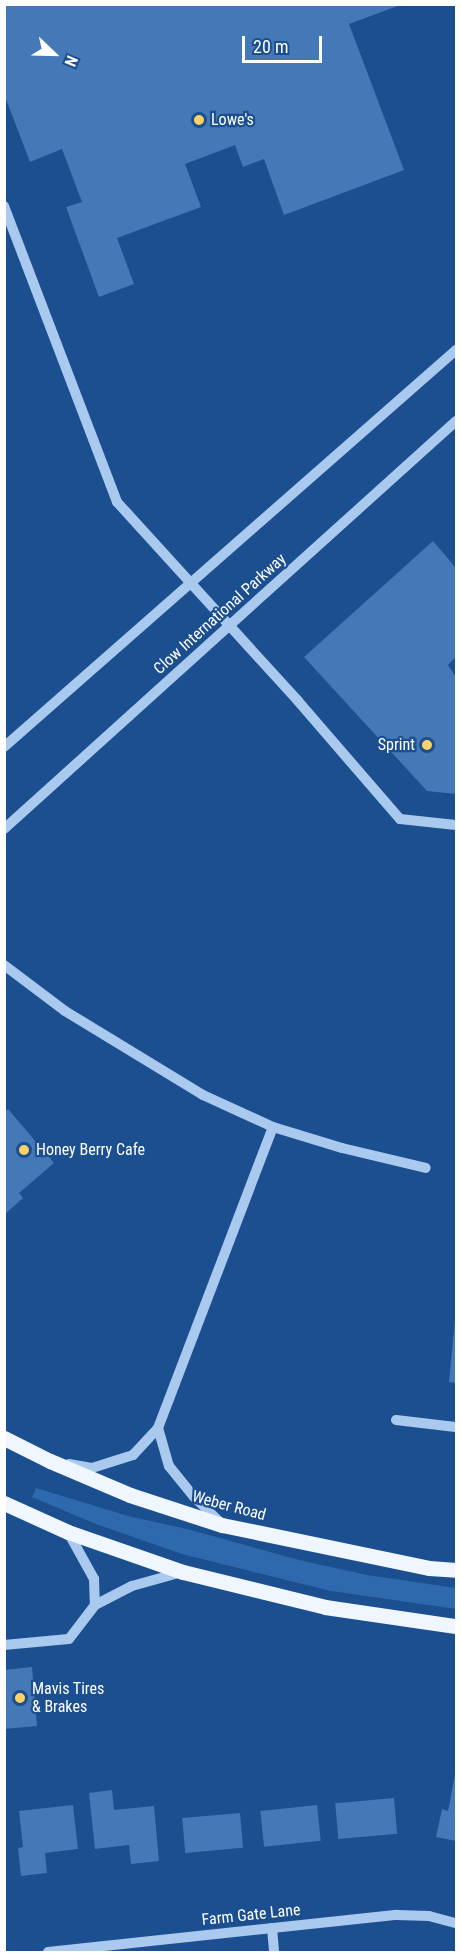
<!DOCTYPE html>
<style>
body{margin:0}
#map{position:relative;width:461px;height:1957px;overflow:hidden;background:#1b4f8f;font-family:"Roboto Condensed",sans-serif}
div>[style]{position:absolute}
.green>*{inset:0;background:#2e69ad}
.building>*{inset:0;background:#4478b7;transform-origin:0 0}
.minor>*{height:10px;margin:-5px;padding:0 5px;transform-origin:5px;border-radius:5px;background:#a9c9ee}
.major>*{height:15px;margin:-7.5px;padding:0 7.5px;transform-origin:7.5px;border-radius:7.5px;background:#f0f6ff}
.dots>*{width:16px;height:16px;translate:-50% -50%;box-sizing:border-box;border:3px solid #1b4f8f;border-radius:50%}
span{translate:-50% -50%;white-space:nowrap;text-align:center;line-height:1.15;-webkit-text-stroke:4.5px #1b4f8f;paint-order:stroke}
.poi-label{font-size:16px;color:#fff}
.left{translate:0 -50%;text-align:left}
.right{translate:-100% -50%;text-align:right}
.street-label{font-size:16px;color:#fff}
.frame{position:absolute;inset:0;border:6px solid #fff;pointer-events:none}
.north{position:absolute;left:24px;top:24px;width:60px;height:60px;-webkit-text-stroke:4px #1b4f8f;paint-order:stroke;rotate:113deg;font-size:16px;font-weight:700;line-height:24px;text-align:center;color:#fff}
.north::after{content:'';display:block;margin:auto;width:21px;height:27px;background:#fff;clip-path:polygon(50% 0,100% 100%,50% 72%,0 100%)}
.scale{position:absolute;left:242px;top:36px;width:80px;height:27px;box-sizing:border-box;border:3px solid #fff;border-top:0;padding-left:8px;font-size:18px;line-height:21px;white-space:nowrap;color:#fff;-webkit-text-stroke:4px #1b4f8f;paint-order:stroke}
</style>
<div id="map">
<div class="green">
<div style="clip-path:polygon(36px 1488px,128px 1516px,191px 1530px,299px 1560px,367px 1575px,456px 1588px,456px 1609px,331px 1591px,182px 1554px,96px 1524px,32px 1497px)"></div>
</div>
<div class="building">
<div style="clip-path:polygon(4px 4px,403px 4px,349px 24px,404px 170px,284px 215px,264px 159px,243px 167px,235px 145px,185px 164px,201px 207px,117px 238px,134px 284px,99px 297px,66px 207px,82px 202px,62px 149px,30px 162px,4px 94px)"></div>
<div style="clip-path:polygon(433px 541px,456px 568px,456px 657px,448px 665px,456px 677px,456px 794px,427px 791px,304px 657px)"></div>
<div style="clip-path:polygon(8px 1109px,54px 1163px,19px 1193px,23px 1198px,4px 1215px,4px 1113px)"></div>
<div style="clip-path:polygon(455px 1320px,456px 1320px,456px 1383px,449px 1382px)"></div>
<div style="clip-path:polygon(32px 1667px,37px 1726px,4px 1729px,4px 1670px)"></div>
<div style="clip-path:polygon(455px 1775px,456px 1775px,456px 1841px,436px 1837px,442px 1809px,448px 1811px)"></div>
<div style="clip-path:polygon(112px 1790px,114px 1810px,154px 1806px,159px 1861px,131px 1864px,129px 1845px,95px 1849px,89px 1793px)"></div>
<div style="left:394px;top:1798px;width:36px;height:59px;rotate:85deg"></div>
<div style="clip-path:polygon(73px 1805px,78px 1849px,45px 1853px,47px 1873px,21px 1876px,18px 1848px,23px 1847px,19px 1811px)"></div>
<div style="left:317px;top:1805px;width:36px;height:57px;rotate:84deg"></div>
<div style="left:240px;top:1813px;width:35px;height:58px;rotate:85deg"></div>
</div>
<div class="minor">
<div style="left:4px;top:206px;width:317px;rotate:69.1deg"></div>
<div style="left:117px;top:502px;width:269px;rotate:47.7deg"></div>
<div style="left:298px;top:701px;width:156px;rotate:49.2deg"></div>
<div style="left:400px;top:819px;width:56px;rotate:6.1deg"></div>
<div style="left:4px;top:747px;width:602px;rotate:-41.29deg"></div>
<div style="left:4px;top:829px;width:609px;rotate:-42.07deg"></div>
<div style="left:4px;top:965px;width:76px;rotate:37deg"></div>
<div style="left:65px;top:1011px;width:162px;rotate:31.3deg"></div>
<div style="left:203px;top:1095px;width:77px;rotate:24.6deg"></div>
<div style="left:273px;top:1127px;width:72px;rotate:16.9deg"></div>
<div style="left:342px;top:1148px;width:86px;rotate:13.4deg"></div>
<div style="left:396px;top:1420px;width:60px;rotate:6.7deg"></div>
<div style="left:158px;top:1428px;width:322px;rotate:-69.1deg"></div>
<div style="left:69px;top:1464px;width:23px;rotate:10deg"></div>
<div style="left:92px;top:1468px;width:43px;rotate:-17.6deg"></div>
<div style="left:133px;top:1455px;width:37px;rotate:-47deg"></div>
<div style="left:158px;top:1428px;width:40px;rotate:74deg"></div>
<div style="left:169px;top:1466px;width:40px;rotate:51deg"></div>
<div style="left:194px;top:1497px;width:36px;rotate:44deg"></div>
<div style="left:68px;top:1532px;width:54px;rotate:61deg"></div>
<div style="left:94px;top:1579px;width:26px;rotate:88deg"></div>
<div style="left:95px;top:1605px;width:42px;rotate:-27.2deg"></div>
<div style="left:132px;top:1586px;width:52px;rotate:-15.6deg"></div>
<div style="left:4px;top:1645px;width:65px;rotate:-5.3deg"></div>
<div style="left:69px;top:1639px;width:43px;rotate:-52.6deg"></div>
<div style="left:272px;top:1928px;width:24px;rotate:85deg"></div>
<div style="left:48px;top:1952px;width:351px;rotate:-6.1deg"></div>
<div style="left:397px;top:1915px;width:32px;rotate:2deg"></div>
<div style="left:429px;top:1916px;width:28px;rotate:15deg"></div>
</div>
<div class="major">
<div style="left:4px;top:1438px;width:51px;rotate:26.6deg"></div>
<div style="left:50px;top:1461px;width:87px;rotate:23deg"></div>
<div style="left:130px;top:1495px;width:97px;rotate:18.1deg"></div>
<div style="left:222px;top:1525px;width:211px;rotate:11.7deg"></div>
<div style="left:429px;top:1568px;width:27px;rotate:4deg"></div>
<div style="left:4px;top:1503px;width:70px;rotate:24.4deg"></div>
<div style="left:68px;top:1532px;width:122px;rotate:19.2deg"></div>
<div style="left:183px;top:1572px;width:146px;rotate:13.8deg"></div>
<div style="left:325px;top:1607px;width:132px;rotate:8.3deg"></div>
</div>
<div class="dots">
<div style="left:199px;top:120px;background:#ffd166"></div>
<div style="left:427px;top:745px;background:#ffd166"></div>
<div style="left:24px;top:1150px;background:#ffd166"></div>
<div style="left:20px;top:1698px;background:#ffd166"></div>
</div>
<div class="poi-label">
<span class="left" style="left:211px;top:120px">Lowe's</span>
<span class="right" style="left:415px;top:745px">Sprint</span>
<span class="left" style="left:36px;top:1150px">Honey Berry Cafe</span>
<span class="left" style="left:32px;top:1698px">Mavis Tires<br>&amp; Brakes</span>
</div>
<div class="street-label">
<span style="left:220px;top:614px;rotate:-42deg">Clow International Parkway</span>
<span style="left:229px;top:1506px;rotate:15deg">Weber Road</span>
<span style="left:251px;top:1915px;rotate:-6deg">Farm Gate Lane</span>
</div>
<div class="frame"></div>
<div class="north">N</div>
<div class="scale">20 m</div>
</div>
